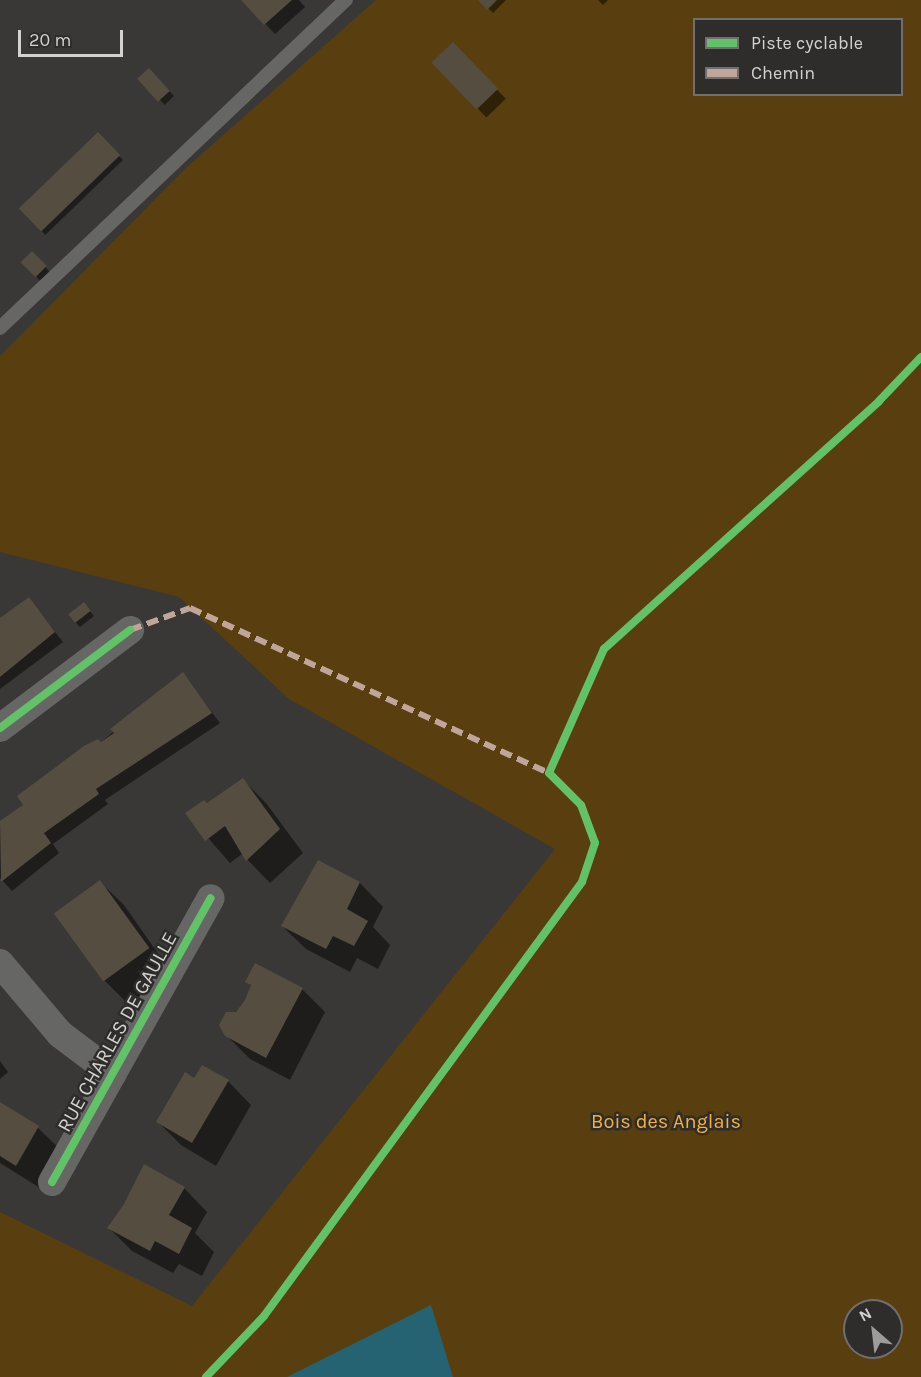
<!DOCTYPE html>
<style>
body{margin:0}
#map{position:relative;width:921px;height:1377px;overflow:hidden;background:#393836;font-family:Karla,sans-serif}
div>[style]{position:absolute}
.green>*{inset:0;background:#593e0f}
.water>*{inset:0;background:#256272}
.shadow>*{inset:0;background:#0007;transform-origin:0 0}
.building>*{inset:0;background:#554d40;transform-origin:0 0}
.lane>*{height:14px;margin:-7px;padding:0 7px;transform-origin:7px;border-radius:7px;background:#666665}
.street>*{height:28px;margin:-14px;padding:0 14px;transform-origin:14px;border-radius:14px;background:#666665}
.quiet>*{height:6px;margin-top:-3px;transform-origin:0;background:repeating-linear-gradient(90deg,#c0a59a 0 12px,transparent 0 18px)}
.cycleway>*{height:8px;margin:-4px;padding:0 4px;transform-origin:4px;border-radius:4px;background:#61c268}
span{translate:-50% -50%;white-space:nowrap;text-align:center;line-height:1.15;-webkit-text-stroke:5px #2f2d2b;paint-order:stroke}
.street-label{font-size:20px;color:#d3d2d0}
.park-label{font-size:20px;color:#f6b03c}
.legend{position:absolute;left:693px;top:18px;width:210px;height:78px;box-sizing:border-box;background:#2f2d2b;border:2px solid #716f6d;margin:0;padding:8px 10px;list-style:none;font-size:18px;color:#d3d2d0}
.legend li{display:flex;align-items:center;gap:12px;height:30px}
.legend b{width:30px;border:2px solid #716f6d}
.north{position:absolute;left:843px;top:1299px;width:60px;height:60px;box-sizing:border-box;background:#2f2d2b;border:2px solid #716f6d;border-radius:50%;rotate:332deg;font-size:16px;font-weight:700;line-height:24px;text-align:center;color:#d3d2d0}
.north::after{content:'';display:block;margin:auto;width:21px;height:27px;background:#9d9c9a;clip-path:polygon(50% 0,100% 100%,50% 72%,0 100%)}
.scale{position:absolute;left:18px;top:30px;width:105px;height:27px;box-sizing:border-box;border:3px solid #d3d2d0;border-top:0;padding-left:8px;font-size:18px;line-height:21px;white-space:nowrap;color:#d3d2d0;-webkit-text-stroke:4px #2f2d2b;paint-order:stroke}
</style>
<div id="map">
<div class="green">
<div style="clip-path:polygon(evenodd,376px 0,921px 0,921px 1377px,0 1377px,0 1212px,192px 1306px,555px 849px,289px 699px,179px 597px,0 552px,0 356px,187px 167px,376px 0,694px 20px,902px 20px,902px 94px,694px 94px,694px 20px,376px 0,855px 1311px,891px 1311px,891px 1347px,855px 1347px,855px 1311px)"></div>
</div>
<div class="water">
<div style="clip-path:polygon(431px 1305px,453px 1377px,287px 1377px)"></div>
</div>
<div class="shadow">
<div style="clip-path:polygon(243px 0,299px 0,305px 7px,275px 34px)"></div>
<div style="clip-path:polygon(480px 0,506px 0,493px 13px)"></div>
<div style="clip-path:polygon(598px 0,608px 0,603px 5px)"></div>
<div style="left:453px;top:44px;width:76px;height:27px;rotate:46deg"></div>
<div style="left:149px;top:70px;width:36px;height:13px;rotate:46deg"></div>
<div style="left:98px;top:134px;width:36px;height:108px;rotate:46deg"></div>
<div style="left:32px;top:253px;width:26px;height:13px;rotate:47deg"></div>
<div style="clip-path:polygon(29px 599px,63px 642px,0 689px,0 620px)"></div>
<div style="clip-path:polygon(88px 609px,94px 616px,80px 627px,75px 622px)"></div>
<div style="clip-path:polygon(183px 674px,220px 723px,105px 800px,108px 804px,53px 844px,59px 853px,12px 891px,0 878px,0 826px)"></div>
<div style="clip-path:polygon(243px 780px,266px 803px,303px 853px,270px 883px,242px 854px,230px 863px,187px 814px,207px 805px)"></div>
<div style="clip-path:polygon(319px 862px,360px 883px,383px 907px,373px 927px,390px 945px,378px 969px,357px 958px,350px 972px,306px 949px,282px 926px)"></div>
<div style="clip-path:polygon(100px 882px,124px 905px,171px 972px,129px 1005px,105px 981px,56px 913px)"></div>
<div style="clip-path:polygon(247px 981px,302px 989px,325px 1012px,290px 1080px,250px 1059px,226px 1035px,227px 1013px,241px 1011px,252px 987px)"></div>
<div style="clip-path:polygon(0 1061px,8px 1072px,0 1079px)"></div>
<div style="clip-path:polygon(194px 1080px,228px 1081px,251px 1105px,216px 1166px,181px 1145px,158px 1122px)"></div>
<div style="clip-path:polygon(0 1104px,38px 1128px,62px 1151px,40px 1188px,0 1163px)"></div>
<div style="clip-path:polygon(184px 1188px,207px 1212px,195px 1233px,214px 1252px,202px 1276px,179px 1264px,173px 1273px,132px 1251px,108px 1227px,125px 1205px)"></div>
</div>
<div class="building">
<div style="clip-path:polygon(241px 0,292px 0,264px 25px)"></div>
<div style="clip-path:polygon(478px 0,497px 0,487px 10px)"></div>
<div style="left:453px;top:42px;width:65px;height:30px;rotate:46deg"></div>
<div style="left:149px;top:68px;width:31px;height:16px;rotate:48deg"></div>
<div style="left:98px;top:132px;width:32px;height:110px;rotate:46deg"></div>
<div style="left:32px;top:251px;width:21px;height:16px;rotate:45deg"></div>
<div style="clip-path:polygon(29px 597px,55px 632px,0 677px,0 618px)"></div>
<div style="left:84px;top:602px;width:11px;height:20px;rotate:52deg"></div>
<div style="clip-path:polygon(183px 672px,212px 713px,96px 789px,99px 794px,44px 833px,51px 843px,1px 882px,0 821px,23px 805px,17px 796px,84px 746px,98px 739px,101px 742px,114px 733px,110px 729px)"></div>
<div style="clip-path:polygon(243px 778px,280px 829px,246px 861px,225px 826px,205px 841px,185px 813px,204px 800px,207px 803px)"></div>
<div style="clip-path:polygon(318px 860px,360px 882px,347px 909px,368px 921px,354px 946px,333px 936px,326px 949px,281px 926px)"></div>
<div style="left:100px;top:880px;width:84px;height:57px;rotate:54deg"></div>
<div style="clip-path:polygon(255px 963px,303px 988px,266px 1058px,225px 1036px,219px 1025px,226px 1012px,236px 1012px,245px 1000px,251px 985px,245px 982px)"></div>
<div style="clip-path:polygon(202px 1065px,229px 1080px,192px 1143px,156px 1122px,185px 1072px,194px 1078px)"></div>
<div style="clip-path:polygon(0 1102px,39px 1126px,16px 1166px,0 1156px)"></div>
<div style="clip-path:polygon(144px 1164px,185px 1187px,169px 1215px,192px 1228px,179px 1254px,155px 1241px,150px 1251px,107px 1228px,124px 1204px)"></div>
</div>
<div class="lane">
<div style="left:0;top:328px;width:477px;rotate:-43.5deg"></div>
</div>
<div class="street">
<div style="left:0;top:728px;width:163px;rotate:-37deg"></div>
<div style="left:0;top:963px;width:93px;rotate:49.8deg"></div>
<div style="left:60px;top:1034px;width:66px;rotate:37deg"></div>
<div style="left:52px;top:1182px;width:325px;rotate:-60.8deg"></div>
</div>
<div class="quiet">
<div style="left:130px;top:630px;width:64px;rotate:-20.1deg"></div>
<div style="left:190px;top:608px;width:395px;rotate:24.7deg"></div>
</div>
<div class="cycleway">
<div style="left:0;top:728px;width:163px;rotate:-37deg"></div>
<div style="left:52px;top:1182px;width:325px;rotate:-60.8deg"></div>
<div style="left:206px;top:1377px;width:84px;rotate:-46.4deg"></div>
<div style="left:264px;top:1316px;width:538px;rotate:-53.77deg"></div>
<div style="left:582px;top:882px;width:41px;rotate:-71.6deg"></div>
<div style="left:595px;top:843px;width:40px;rotate:-110.2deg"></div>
<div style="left:581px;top:805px;width:45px;rotate:-135deg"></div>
<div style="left:549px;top:773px;width:136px;rotate:-66.1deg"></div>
<div style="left:604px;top:649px;width:370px;rotate:-42deg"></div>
<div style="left:879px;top:401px;width:61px;rotate:-46.3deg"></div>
</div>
<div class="street-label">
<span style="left:117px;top:1032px;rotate:-61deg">RUE CHARLES DE GAULLE</span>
</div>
<div class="park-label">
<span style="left:666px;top:1121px">Bois des Anglais</span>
</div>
<ul class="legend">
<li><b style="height:8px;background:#61c268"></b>Piste cyclable</li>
<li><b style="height:8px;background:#c0a59a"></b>Chemin</li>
</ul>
<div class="north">N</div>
<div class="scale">20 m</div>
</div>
